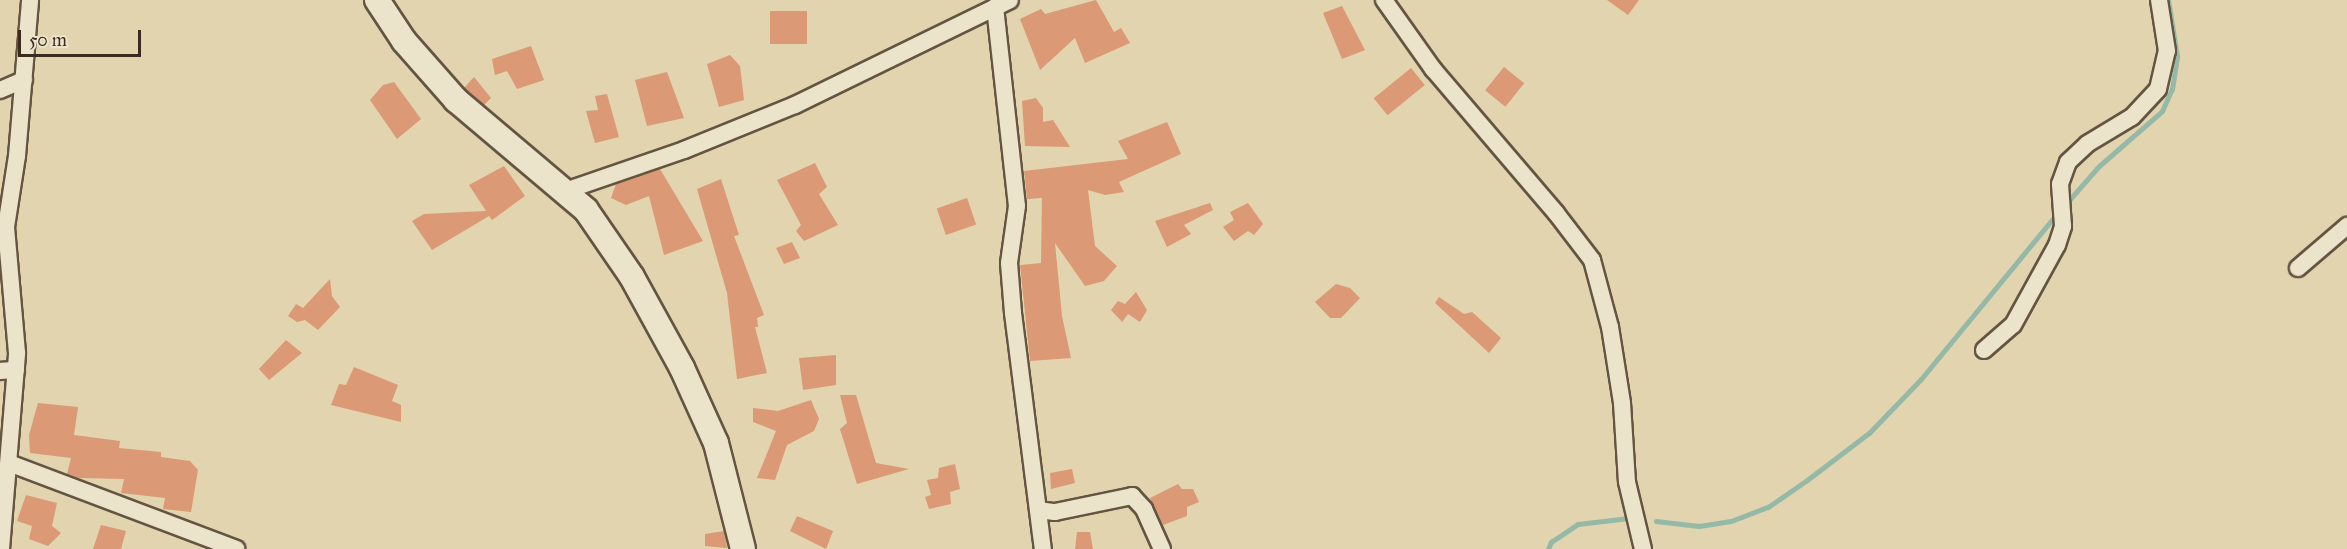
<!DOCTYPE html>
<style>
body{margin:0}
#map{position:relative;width:2347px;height:549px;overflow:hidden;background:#e1d4af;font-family:"IM FELL Great Primer",serif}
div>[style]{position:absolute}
.stream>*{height:5px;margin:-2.5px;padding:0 2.5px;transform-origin:2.5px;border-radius:2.5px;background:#95b9a6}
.building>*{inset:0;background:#db9975;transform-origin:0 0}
.roads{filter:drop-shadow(2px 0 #645542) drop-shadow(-2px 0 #645542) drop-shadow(0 2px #645542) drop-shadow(0 -2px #645542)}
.minor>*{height:16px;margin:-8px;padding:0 8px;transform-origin:8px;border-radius:8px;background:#ece3cb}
.secondary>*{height:24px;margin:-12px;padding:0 12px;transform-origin:12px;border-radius:12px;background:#ece3cb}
span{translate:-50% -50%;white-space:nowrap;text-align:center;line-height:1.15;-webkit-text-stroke:4.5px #ece3cb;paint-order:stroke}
.scale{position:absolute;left:18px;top:30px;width:123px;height:27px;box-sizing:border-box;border:3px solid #3b2b1e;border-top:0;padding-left:8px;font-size:18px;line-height:21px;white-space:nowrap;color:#3b2b1e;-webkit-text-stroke:4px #ece3cb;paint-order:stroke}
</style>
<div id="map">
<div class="stream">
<div style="left:2070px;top:199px;width:44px;rotate:-48.7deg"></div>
<div style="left:2099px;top:166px;width:84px;rotate:-41.1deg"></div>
<div style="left:2162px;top:111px;width:24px;rotate:-66deg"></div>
<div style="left:2172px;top:89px;width:33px;rotate:-81deg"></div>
<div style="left:2177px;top:56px;width:57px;rotate:-99.1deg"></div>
<div style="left:1656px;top:521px;width:43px;rotate:6.6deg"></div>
<div style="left:1699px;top:526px;width:32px;rotate:-9deg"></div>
<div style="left:1731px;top:521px;width:40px;rotate:-21deg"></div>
<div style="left:1768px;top:507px;width:47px;rotate:-34.7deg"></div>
<div style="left:1807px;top:480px;width:78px;rotate:-37.2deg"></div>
<div style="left:1869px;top:433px;width:75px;rotate:-46.1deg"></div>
<div style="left:1921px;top:379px;width:210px;rotate:-50.6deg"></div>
<div style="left:1548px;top:549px;width:8px;rotate:-67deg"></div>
<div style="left:1551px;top:542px;width:32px;rotate:-34deg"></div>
<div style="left:1578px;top:524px;width:51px;rotate:-6.7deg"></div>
</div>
<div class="building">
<div style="clip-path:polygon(1096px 0,1114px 32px,1121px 28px,1130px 43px,1085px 63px,1075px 38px,1040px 70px,1020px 19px,1041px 9px,1045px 14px)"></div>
<div style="clip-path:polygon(1607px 0,1639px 0,1628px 15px)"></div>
<div style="clip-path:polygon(1342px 6px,1365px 50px,1342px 59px,1323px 13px)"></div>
<div style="left:770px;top:11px;width:37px;height:33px"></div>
<div style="clip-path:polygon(531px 46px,544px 80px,517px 89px,507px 71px,495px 75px,492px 59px)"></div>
<div style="clip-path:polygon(730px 55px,740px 66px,744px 100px,719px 107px,707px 64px)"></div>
<div style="left:1504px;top:67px;width:26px;height:30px;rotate:39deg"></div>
<div style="left:1411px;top:68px;width:22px;height:48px;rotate:51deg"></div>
<div style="clip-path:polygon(667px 72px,684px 118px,647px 126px,635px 80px)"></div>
<div style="clip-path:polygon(474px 77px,491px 98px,484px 105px,464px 88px)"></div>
<div style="clip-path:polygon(394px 82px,421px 119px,397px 139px,370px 100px,383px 85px)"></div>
<div style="clip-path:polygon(607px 94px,619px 137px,595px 143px,586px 111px,598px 110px,595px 96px)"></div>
<div style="clip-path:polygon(1036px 98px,1043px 108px,1043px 122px,1053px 120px,1070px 147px,1025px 146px,1022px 101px)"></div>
<div style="clip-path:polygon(1167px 122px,1181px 154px,1119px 182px,1124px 192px,1105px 195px,1088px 190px,1095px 246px,1117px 266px,1104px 281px,1085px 286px,1055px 243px,1062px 316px,1071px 358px,1030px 361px,1020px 265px,1041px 263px,1042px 198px,1027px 199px,1024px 171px,1128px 159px,1118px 141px)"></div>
<div style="clip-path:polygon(815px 163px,827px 187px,819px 194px,838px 225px,804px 241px,796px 231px,801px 225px,777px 180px)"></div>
<div style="clip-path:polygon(504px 166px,525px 196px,492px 220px,489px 216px,432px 250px,412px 221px,424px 214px,486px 211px,469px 185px)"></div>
<div style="clip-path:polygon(660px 169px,703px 241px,664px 255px,649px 196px,626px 205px,611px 198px,616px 184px)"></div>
<div style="clip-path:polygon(721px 179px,739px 235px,734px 236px,764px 315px,757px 318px,758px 327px,755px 327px,767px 373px,737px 379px,727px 293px,697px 189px)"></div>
<div style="left:967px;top:198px;width:28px;height:32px;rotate:71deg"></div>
<div style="clip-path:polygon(1210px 203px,1213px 210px,1184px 225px,1191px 234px,1167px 247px,1155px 221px)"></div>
<div style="clip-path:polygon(1248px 203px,1263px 224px,1254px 235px,1248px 231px,1234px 241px,1223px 227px,1234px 220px,1230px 212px)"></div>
<div style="clip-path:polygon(792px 242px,800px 258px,784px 264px,776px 248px)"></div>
<div style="clip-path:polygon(330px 279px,332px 296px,340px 307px,318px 330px,305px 320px,297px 322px,288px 316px,296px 304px,303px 308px)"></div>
<div style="clip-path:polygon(1336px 284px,1350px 288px,1360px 298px,1341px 318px,1330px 318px,1315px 302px)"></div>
<div style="clip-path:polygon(1136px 292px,1147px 310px,1140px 322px,1128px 314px,1122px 322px,1111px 310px,1118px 301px,1125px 304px)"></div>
<div style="clip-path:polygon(1439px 297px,1464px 314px,1472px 312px,1501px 338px,1489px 353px,1435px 303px)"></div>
<div style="clip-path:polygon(286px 340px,302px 353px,269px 380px,259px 369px)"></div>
<div style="clip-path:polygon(836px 355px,836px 385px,803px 390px,799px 358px)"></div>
<div style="clip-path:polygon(354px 367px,398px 385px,392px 401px,401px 405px,401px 422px,331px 405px,339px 384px,346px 385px)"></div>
<div style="clip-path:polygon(840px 395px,856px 395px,876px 463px,909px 469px,857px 484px,840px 429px,847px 423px)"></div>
<div style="clip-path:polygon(811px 400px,819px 419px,814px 431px,787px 445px,775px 480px,757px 478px,776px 431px,753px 422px,753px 408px,778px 411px)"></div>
<div style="clip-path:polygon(38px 403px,78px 407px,74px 435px,120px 441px,119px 448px,161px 452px,161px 457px,190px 461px,198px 470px,191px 512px,163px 509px,165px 498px,121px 493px,124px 479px,79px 478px,67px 474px,71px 458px,30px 453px,29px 435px)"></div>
<div style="clip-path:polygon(955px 464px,960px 489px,950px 492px,951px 504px,929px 509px,925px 497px,931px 495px,927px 480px,938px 478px,939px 468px)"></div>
<div style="clip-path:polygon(1072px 469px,1075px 483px,1051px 489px,1050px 473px)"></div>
<div style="clip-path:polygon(1178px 484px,1182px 489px,1193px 489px,1199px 502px,1187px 507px,1187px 516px,1163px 525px,1150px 498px)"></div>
<div style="clip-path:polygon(26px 495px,57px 503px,52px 526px,61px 533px,48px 546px,29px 539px,32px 526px,17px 521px)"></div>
<div style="clip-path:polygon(797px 516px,833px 531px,826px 549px,790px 531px)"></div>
<div style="clip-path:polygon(101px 525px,126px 531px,121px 549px,93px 549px)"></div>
<div style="clip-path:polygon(724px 531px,727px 548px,705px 546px,705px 534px)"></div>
<div style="clip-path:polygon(1077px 532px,1090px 532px,1093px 549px,1075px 549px)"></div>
</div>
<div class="roads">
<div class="minor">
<div style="left:1384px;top:0;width:85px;rotate:54.6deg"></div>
<div style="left:1433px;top:69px;width:189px;rotate:49.5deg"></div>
<div style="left:1556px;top:213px;width:59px;rotate:52.5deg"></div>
<div style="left:1592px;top:260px;width:69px;rotate:75deg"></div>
<div style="left:1610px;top:327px;width:77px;rotate:81deg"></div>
<div style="left:1622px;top:403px;width:79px;rotate:86.4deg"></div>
<div style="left:1627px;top:482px;width:69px;rotate:76.6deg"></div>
<div style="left:995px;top:7px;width:200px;rotate:83.7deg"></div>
<div style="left:1017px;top:206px;width:58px;rotate:98deg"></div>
<div style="left:1009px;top:263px;width:50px;rotate:85.4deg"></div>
<div style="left:1013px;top:313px;width:238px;rotate:82.8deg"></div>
<div style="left:0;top:90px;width:26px;rotate:-23deg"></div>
<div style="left:565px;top:191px;width:126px;rotate:-19deg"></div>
<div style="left:684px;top:150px;width:120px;rotate:-22.1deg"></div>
<div style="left:795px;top:105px;width:239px;rotate:-26deg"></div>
<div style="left:2298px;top:268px;width:65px;rotate:-40.6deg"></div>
<div style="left:1984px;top:350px;width:38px;rotate:-41deg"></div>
<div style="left:2013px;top:325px;width:91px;rotate:-61.2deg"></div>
<div style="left:2057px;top:245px;width:20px;rotate:-72deg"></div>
<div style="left:2063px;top:226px;width:42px;rotate:-94.1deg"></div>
<div style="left:2060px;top:184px;width:23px;rotate:-70deg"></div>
<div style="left:2068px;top:162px;width:26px;rotate:-43deg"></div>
<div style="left:2087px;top:144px;width:52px;rotate:-31deg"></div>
<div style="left:2132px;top:117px;width:38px;rotate:-47deg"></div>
<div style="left:2158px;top:89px;width:39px;rotate:-77deg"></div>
<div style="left:2167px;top:51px;width:52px;rotate:-98.9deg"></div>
<div style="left:0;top:371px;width:16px;rotate:-4deg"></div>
<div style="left:9px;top:463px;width:243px;rotate:20.7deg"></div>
<div style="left:1038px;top:510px;width:17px;rotate:7deg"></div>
<div style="left:1055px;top:512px;width:79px;rotate:-11.7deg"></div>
<div style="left:1132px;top:496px;width:18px;rotate:47deg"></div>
<div style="left:1144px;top:509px;width:44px;rotate:65.8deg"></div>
<div style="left:1px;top:549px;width:197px;rotate:-85.3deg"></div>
<div style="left:17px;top:353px;width:126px;rotate:-95deg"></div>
<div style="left:6px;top:227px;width:72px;rotate:-81.2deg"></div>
<div style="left:17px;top:156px;width:157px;rotate:-85.2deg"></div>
</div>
<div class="secondary">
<div style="left:377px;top:0;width:49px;rotate:56.6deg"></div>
<div style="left:404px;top:41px;width:79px;rotate:48.6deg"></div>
<div style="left:456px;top:100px;width:170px;rotate:40.2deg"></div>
<div style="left:586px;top:210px;width:81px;rotate:55.5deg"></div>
<div style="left:632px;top:277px;width:104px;rotate:61.2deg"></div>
<div style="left:682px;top:368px;width:82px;rotate:65.6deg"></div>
<div style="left:716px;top:443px;width:109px;rotate:75.7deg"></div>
</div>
</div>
<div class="scale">50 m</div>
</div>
